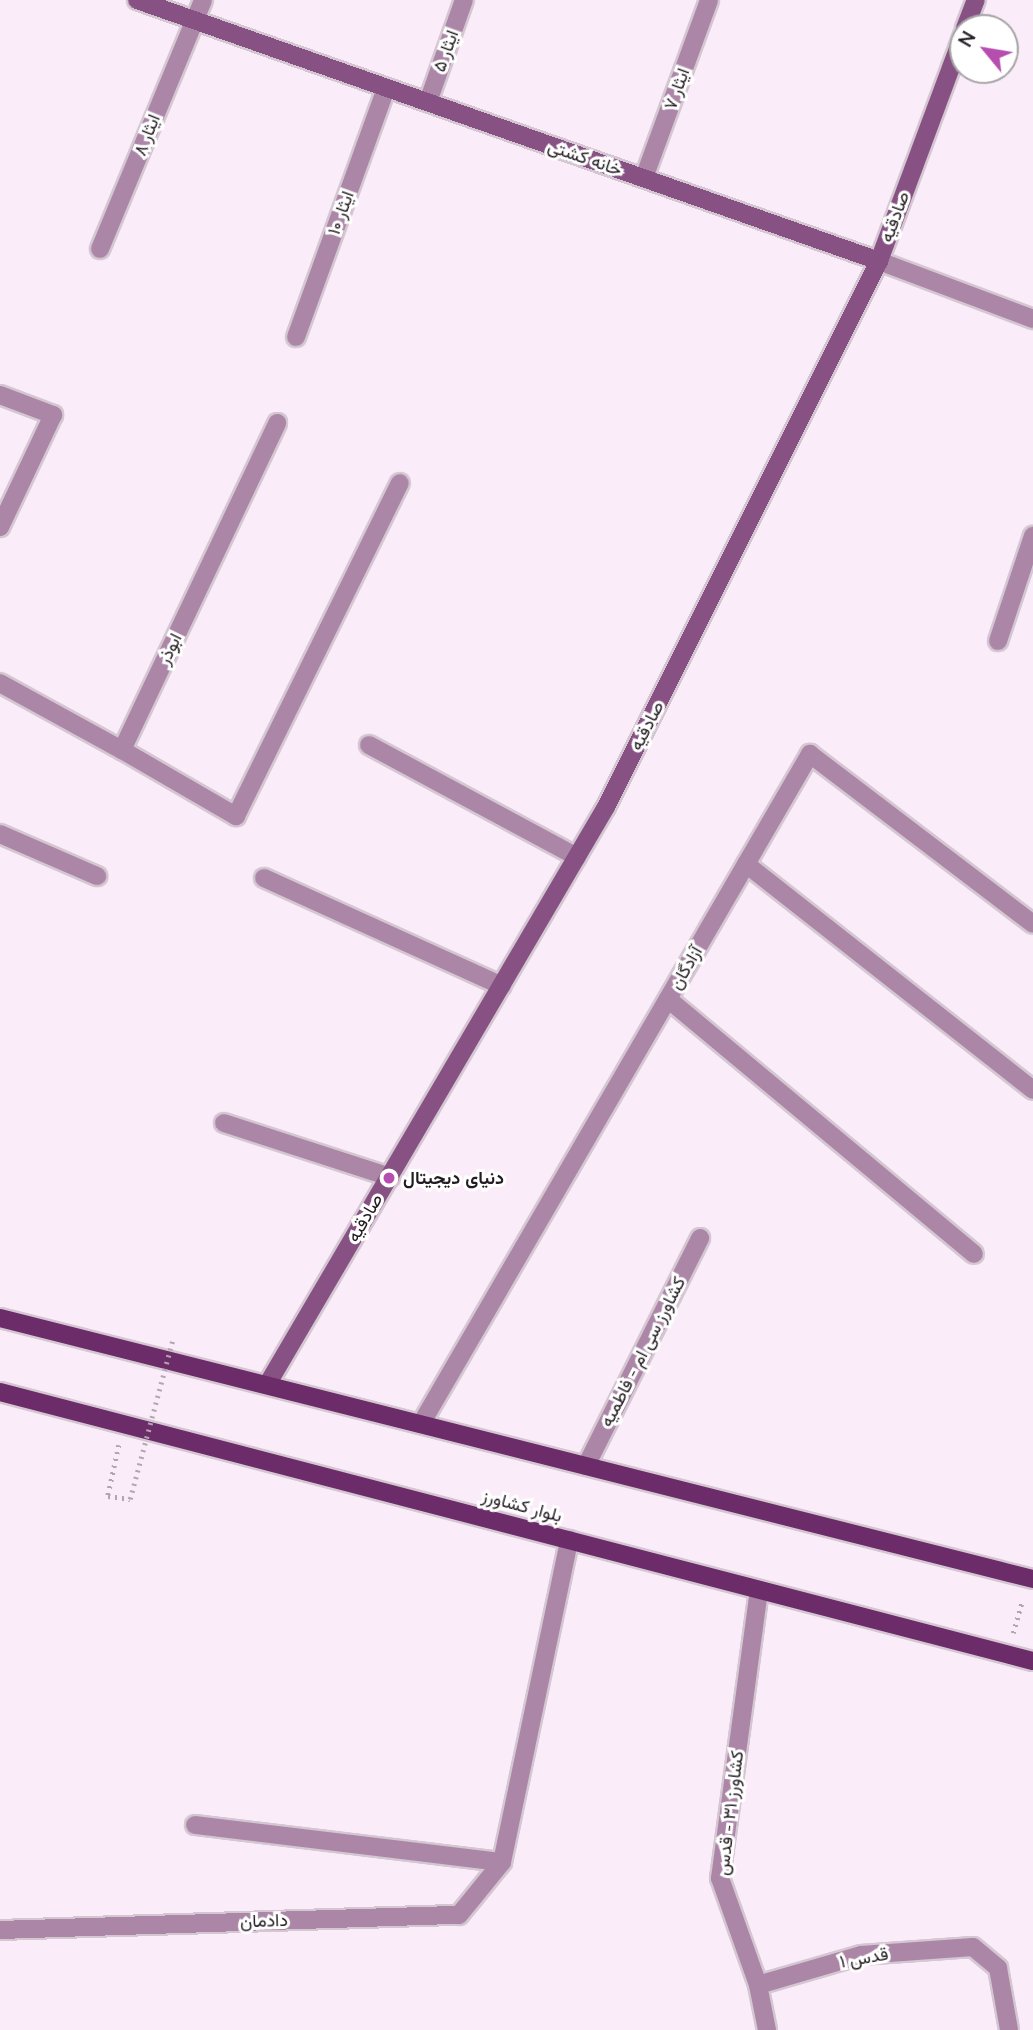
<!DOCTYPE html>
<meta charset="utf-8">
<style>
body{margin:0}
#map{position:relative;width:1033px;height:2030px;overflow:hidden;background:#fbecf9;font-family:"Nunito Sans",Vazirmatn,sans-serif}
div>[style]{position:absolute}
.path>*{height:4.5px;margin-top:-2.25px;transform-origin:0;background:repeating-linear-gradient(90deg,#b1a6b0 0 2px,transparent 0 7px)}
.roads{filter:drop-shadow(2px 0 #d4c7d2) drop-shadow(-2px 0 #d4c7d2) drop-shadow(0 2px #d4c7d2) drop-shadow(0 -2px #d4c7d2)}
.street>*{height:18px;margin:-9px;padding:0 9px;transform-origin:9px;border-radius:9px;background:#ab86a7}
.secondary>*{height:18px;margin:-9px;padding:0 9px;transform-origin:9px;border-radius:9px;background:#875283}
.primary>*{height:18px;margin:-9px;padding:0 9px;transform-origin:9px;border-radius:9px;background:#6c2b69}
.path-bridge>*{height:4.5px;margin-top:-2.25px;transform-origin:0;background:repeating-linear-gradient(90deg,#b1a6b0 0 2px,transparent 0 7px)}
.dots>*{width:19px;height:19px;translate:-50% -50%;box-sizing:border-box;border:4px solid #fff;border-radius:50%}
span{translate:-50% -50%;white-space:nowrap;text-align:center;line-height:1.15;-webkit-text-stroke:6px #fff;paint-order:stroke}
.street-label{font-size:18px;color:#221c21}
.poi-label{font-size:18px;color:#221c21;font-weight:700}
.left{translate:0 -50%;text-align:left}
.north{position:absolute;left:949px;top:14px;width:70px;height:70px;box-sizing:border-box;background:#fff;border:2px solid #a7a4a6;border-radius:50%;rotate:300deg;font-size:19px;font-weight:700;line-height:28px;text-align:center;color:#221c21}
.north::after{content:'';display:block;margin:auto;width:24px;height:32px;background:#b64eb0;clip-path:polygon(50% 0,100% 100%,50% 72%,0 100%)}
</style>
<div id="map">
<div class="path">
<div style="left:119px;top:1445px;width:52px;rotate:102.2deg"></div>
<div style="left:108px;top:1496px;width:22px;rotate:8deg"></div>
<div style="left:1013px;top:1633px;width:33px;rotate:-74deg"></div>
</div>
<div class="roads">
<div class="street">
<div style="left:428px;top:102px;width:108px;rotate:-70.6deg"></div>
<div style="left:644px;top:178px;width:189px;rotate:-69.9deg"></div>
<div style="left:100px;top:249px;width:269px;rotate:-67.5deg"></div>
<div style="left:879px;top:261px;width:165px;rotate:20.6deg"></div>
<div style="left:296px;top:337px;width:265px;rotate:-70.1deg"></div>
<div style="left:0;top:395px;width:57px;rotate:20.7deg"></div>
<div style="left:53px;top:415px;width:124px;rotate:115.3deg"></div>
<div style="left:998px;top:641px;width:111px;rotate:-71.6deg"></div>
<div style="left:0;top:683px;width:139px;rotate:28.8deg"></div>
<div style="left:122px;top:750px;width:362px;rotate:-64.6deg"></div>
<div style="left:369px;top:745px;width:236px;rotate:28.3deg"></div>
<div style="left:122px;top:750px;width:132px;rotate:30.1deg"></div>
<div style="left:236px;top:816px;width:371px;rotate:-63.8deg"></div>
<div style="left:0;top:834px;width:106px;rotate:23.4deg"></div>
<div style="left:746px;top:864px;width:365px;rotate:38.2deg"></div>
<div style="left:264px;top:878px;width:261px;rotate:24.4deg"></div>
<div style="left:668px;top:999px;width:398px;rotate:39.8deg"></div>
<div style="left:224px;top:1123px;width:175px;rotate:18deg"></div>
<div style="left:421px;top:1424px;width:775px;rotate:-59.86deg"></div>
<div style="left:810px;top:754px;width:280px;rotate:37.3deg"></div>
<div style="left:586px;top:1466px;width:255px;rotate:-63.4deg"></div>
<div style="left:759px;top:1590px;width:291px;rotate:97.7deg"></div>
<div style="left:720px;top:1878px;width:114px;rotate:70.4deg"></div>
<div style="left:758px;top:1985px;width:46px;rotate:78.7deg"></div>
<div style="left:195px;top:1825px;width:309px;rotate:6.9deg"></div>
<div style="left:502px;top:1862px;width:329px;rotate:-78.2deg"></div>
<div style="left:0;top:1930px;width:459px;rotate:-1.9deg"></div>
<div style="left:459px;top:1915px;width:68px;rotate:-50.9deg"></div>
<div style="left:758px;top:1985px;width:107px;rotate:-16.2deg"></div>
<div style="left:861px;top:1955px;width:112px;rotate:-4.1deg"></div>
<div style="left:973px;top:1947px;width:33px;rotate:40deg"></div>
<div style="left:998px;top:1968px;width:63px;rotate:79.9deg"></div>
</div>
<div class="secondary">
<div style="left:137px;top:0;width:787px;rotate:19.38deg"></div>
<div style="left:965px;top:28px;width:30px;rotate:-69deg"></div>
<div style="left:267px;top:1385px;width:670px;rotate:-59.61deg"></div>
<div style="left:606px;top:807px;width:610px;rotate:-63.43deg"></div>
<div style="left:879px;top:261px;width:241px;rotate:-69.6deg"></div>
</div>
<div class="primary">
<div style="left:0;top:1318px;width:1065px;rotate:14.18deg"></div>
<div style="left:0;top:1392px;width:1067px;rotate:14.6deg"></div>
</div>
</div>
<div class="path-bridge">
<div style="left:130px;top:1499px;width:163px;rotate:-75deg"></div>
</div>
<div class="dots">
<div style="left:389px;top:1178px;background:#b64eb0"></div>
</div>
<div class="street-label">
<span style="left:446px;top:51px;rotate:-70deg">ایثار ۵</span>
<span style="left:677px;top:89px;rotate:-70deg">ایثار ۷</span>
<span style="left:147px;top:135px;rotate:-68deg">ایثار ۸</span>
<span style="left:585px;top:158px;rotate:19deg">خانه کشتی</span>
<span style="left:341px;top:213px;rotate:-70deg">ایثار ۱۰</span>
<span style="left:895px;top:217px;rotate:-70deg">صادقیه</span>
<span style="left:170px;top:649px;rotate:-64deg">ابوذر</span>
<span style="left:647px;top:726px;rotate:-63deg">صادقیه</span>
<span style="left:686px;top:968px;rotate:-60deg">آزادگان</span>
<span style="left:365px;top:1218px;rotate:-60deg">صادقیه</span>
<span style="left:643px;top:1352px;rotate:-63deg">کشاورز سی ام - فاطمیه</span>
<span style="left:522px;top:1506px;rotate:15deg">بلوار کشاورز</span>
<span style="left:730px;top:1813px;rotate:-83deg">کشاورز ۳۱ - قدس</span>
<span style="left:264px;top:1921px;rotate:-2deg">دادمان</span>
<span style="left:864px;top:1958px;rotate:-10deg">قدس ۱</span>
</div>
<div class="poi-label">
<span class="left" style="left:403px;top:1178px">دنیای دیجیتال</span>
</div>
<div class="north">N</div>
</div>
